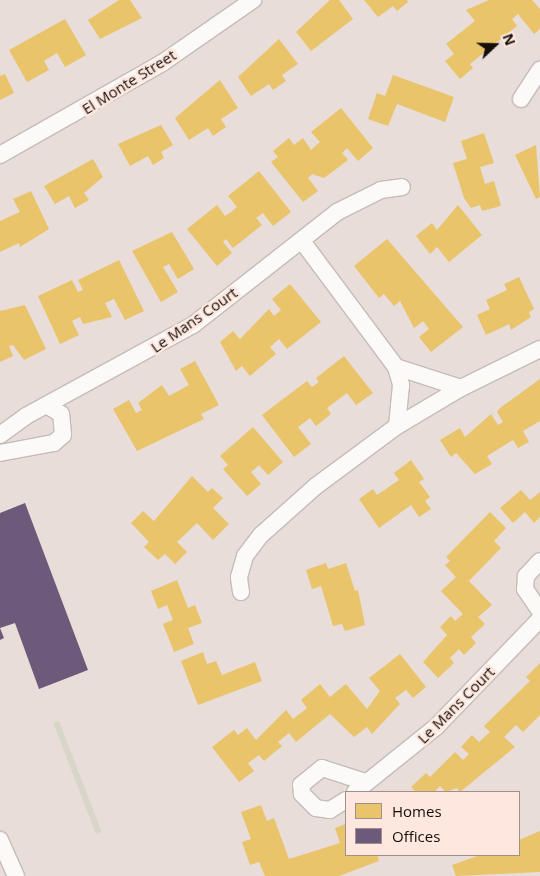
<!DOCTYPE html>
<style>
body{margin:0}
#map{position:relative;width:540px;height:876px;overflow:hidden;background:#e8ddd8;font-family:"Open Sans",sans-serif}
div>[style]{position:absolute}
.green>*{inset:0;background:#d7d6c9;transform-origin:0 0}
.homes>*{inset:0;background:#e9c46a}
.offices>*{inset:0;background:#6d597a}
.roads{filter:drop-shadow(1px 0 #c5bcb8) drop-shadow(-1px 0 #c5bcb8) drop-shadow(0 1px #c5bcb8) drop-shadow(0 -1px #c5bcb8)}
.minor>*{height:16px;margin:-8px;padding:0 8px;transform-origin:8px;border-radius:8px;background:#fcfaf9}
span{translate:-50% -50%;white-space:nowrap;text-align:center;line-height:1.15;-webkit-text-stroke:5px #fde7de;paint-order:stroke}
.street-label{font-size:15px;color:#150e0b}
.legend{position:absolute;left:345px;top:791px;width:175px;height:65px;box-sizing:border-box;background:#fde7de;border:1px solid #a0908a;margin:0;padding:6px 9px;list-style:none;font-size:15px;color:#150e0b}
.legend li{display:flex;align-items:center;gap:10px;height:25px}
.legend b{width:25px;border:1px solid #a0908a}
.north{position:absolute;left:470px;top:20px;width:50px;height:50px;-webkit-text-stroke:4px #fde7de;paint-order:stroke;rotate:69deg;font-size:14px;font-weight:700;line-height:20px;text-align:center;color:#150e0b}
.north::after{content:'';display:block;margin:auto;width:18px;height:22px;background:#150e0b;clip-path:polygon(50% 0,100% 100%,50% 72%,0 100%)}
</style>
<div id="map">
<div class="green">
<div style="left:59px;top:721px;width:119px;height:6px;rotate:69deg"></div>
</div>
<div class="homes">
<div style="clip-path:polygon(119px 0,130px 0,142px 18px,100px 39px,88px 20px)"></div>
<div style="clip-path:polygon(330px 0,339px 0,353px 19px,311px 51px,296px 32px)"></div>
<div style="clip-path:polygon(364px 0,407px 0,408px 2px,397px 11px,393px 6px,378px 17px)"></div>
<div style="clip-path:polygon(489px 0,532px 0,540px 9px,540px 29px,534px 34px,518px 14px,512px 19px,517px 26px,470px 64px,473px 68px,460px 79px,445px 61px,454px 54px,446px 44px,475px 21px,466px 10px)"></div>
<div style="clip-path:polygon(65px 19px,86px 55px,65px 67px,57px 53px,44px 61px,49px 70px,27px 82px,9px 50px)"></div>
<div style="clip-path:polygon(279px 39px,298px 64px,282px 75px,286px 81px,273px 90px,269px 84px,251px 96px,238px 77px)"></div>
<div style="clip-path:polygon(5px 74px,14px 93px,0 100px,0 76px)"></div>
<div style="clip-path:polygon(393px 75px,454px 97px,445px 122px,397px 104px,388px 126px,368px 119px,377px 93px,385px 96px)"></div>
<div style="clip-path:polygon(220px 80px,238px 108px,221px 119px,226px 127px,213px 136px,208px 128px,189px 140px,175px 118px)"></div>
<div style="clip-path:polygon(341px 108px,373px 148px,358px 161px,347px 148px,342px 153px,348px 160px,324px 178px,312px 174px,308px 178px,318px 191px,303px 202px,271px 162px,278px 157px,273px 151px,289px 138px,294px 145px,303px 138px,311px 150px,320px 142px,311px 132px)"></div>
<div style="clip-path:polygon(161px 125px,173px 145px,161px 152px,164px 158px,153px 165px,148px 156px,130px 166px,118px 144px)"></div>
<div style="clip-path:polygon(484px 133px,494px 163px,480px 167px,485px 184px,494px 181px,501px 206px,482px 211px,480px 205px,471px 208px,464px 198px,453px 163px,467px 159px,461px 141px)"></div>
<div style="clip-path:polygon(536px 145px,540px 197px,536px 199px,515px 155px)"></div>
<div style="clip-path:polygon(93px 159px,103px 177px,84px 193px,89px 200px,75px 208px,69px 196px,55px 204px,44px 186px)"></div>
<div style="clip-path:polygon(259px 171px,291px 212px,273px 226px,263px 213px,256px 218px,262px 225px,233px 248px,226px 239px,223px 242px,232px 253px,217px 266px,187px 229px,217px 205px,225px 216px,231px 212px,237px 207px,228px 196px)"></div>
<div style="clip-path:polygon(31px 191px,49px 229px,20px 247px,19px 243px,0 252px,0 221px,20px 212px,13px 199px)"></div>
<div style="clip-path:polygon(458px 205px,482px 235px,449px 262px,437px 247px,430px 254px,416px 236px,432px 223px,437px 230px)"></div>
<div style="clip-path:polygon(172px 232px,194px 269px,178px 279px,169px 264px,163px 267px,178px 292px,161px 302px,132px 251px)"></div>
<div style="clip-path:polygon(387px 239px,463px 327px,431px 352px,419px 337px,429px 329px,423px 321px,414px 328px,400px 301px,394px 306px,384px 294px,379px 298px,354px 266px)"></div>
<div style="clip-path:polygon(119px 260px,144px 311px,125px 320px,114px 299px,105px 303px,112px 317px,83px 324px,80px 317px,72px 321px,79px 335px,60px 344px,38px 296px,72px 280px,78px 292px,83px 290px,78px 280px)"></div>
<div style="clip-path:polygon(519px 277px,534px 309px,529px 312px,531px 317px,511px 330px,509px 324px,486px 335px,477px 315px,490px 309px,486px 300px,507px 290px,504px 284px)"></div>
<div style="clip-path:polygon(290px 284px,321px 322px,287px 349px,279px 339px,270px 347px,276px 354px,250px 376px,242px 366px,236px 371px,220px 342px,233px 331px,240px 339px,269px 309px,274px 316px,281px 310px,272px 299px)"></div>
<div style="clip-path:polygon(25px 305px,46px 349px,24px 360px,13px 345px,9px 346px,13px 356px,0 362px,0 311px)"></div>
<div style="clip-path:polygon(344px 356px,373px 393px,356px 405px,347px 393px,327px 408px,331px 414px,316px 426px,310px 418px,298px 427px,311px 444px,294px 457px,262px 415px,307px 381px,312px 387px,319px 382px,316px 378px)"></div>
<div style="clip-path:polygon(195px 361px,219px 405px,201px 414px,204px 419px,137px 451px,113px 409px,129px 400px,136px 413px,142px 410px,138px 403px,162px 385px,169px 396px,189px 385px,180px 369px)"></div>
<div style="clip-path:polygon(540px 379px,540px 421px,523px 431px,529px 442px,518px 448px,513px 440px,487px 456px,492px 464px,475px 474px,456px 453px,451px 457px,440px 440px,460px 428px,465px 437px,491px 414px,498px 425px,503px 422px,497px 412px,500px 408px)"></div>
<div style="clip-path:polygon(253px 427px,283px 462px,268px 475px,259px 465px,251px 472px,261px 484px,247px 496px,223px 469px,228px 465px,220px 456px)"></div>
<div style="clip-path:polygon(411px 460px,424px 479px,419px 482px,430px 497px,425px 501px,431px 509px,419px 517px,411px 505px,379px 528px,359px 499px,373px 489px,377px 495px,399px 480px,394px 473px)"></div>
<div style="clip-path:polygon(192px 476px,208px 492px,212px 488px,223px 498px,213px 508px,229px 524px,213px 540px,197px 523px,177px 542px,187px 552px,175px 564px,165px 554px,158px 560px,144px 547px,149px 542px,131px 523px,143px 511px,154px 521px)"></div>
<div style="clip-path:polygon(521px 490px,530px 500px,540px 492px,540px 517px,534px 523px,525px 512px,513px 523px,500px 508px)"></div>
<div style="clip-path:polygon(490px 512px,506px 528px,494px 541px,501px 548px,469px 581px,492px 605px,478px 617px,485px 624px,471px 637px,476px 643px,464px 655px,459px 649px,450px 658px,454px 663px,438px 678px,423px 662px,447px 635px,440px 627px,451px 616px,455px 621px,463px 614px,441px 591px,456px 577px,445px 565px,450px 561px,446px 557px)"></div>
<div style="clip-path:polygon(326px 563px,328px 569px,346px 563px,355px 591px,358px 590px,365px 625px,345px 631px,342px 624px,333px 626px,321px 586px,312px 589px,306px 570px)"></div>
<div style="clip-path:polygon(177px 580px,188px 608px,195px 605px,202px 623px,188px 628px,194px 644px,174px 652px,163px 624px,173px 620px,167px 605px,158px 609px,151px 591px)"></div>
<div style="clip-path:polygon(203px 652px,207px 664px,216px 661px,222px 675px,255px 662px,262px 681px,198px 705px,181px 661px)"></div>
<div style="clip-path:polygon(400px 654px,426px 687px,413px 698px,406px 690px,395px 698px,400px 704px,372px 734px,367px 727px,354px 737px,330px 714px,296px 742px,289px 733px,278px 742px,282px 746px,264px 761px,259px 755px,248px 763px,254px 771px,239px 782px,212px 747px,234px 730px,238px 735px,247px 728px,256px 740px,286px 710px,293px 719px,307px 708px,301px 700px,320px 684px,330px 697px,346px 684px,367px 709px,380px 691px,369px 678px)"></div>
<div style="clip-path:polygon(540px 663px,540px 715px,523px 732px,516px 725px,504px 737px,515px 747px,460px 792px,457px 788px,446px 792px,440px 786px,434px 792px,416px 792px,411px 787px,426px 773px,430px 777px,455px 752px,463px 760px,469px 754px,461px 747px,472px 735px,479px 742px,490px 732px,484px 726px,530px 681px,526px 677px)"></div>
<div style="clip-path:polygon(261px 805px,267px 821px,274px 818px,289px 859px,340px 843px,335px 828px,346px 824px,346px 855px,377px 855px,379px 861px,339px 876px,265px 876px,259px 862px,250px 865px,242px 842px,251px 839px,241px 812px)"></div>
<div style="clip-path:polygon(540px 831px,540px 872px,456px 876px,452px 865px,480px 855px,519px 855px,519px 840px)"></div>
</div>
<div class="offices">
<div style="clip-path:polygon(25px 503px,88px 670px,39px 689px,15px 623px,0 628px,4px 638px,0 640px,0 513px)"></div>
</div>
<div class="roads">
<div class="minor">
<div style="left:521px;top:99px;width:35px;rotate:-57deg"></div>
<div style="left:0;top:155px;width:186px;rotate:-29.6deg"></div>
<div style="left:162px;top:63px;width:111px;rotate:-34.7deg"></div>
<div style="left:302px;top:241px;width:157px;rotate:53.3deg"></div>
<div style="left:396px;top:367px;width:19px;rotate:74deg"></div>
<div style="left:401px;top:385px;width:41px;rotate:95.6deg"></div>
<div style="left:396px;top:367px;width:68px;rotate:17.9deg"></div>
<div style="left:0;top:435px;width:32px;rotate:-36deg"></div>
<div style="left:26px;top:416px;width:190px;rotate:-28.6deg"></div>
<div style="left:193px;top:325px;width:183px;rotate:-38.1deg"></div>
<div style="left:337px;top:212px;width:49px;rotate:-26.6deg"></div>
<div style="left:381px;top:190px;width:21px;rotate:-8deg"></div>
<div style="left:0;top:453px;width:55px;rotate:-10.5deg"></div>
<div style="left:54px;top:443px;width:12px;rotate:-42deg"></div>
<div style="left:63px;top:435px;width:21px;rotate:-95deg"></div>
<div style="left:61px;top:414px;width:17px;rotate:-149deg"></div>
<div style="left:540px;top:561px;width:21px;rotate:133deg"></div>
<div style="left:526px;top:576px;width:13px;rotate:94deg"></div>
<div style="left:525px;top:589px;width:27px;rotate:56deg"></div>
<div style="left:241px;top:592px;width:15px;rotate:-98deg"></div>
<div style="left:239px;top:577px;width:22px;rotate:-74deg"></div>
<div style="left:245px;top:556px;width:26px;rotate:-53deg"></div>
<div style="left:261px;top:535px;width:74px;rotate:-41.7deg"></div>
<div style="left:316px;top:486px;width:101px;rotate:-36.5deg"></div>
<div style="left:397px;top:426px;width:74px;rotate:-30.7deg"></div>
<div style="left:461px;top:388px;width:88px;rotate:-26.3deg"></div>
<div style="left:355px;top:792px;width:105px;rotate:-38.8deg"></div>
<div style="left:437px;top:726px;width:149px;rotate:-46.1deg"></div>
<div style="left:346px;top:800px;width:19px;rotate:148deg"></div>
<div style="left:330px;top:810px;width:14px;rotate:-172deg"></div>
<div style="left:316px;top:808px;width:20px;rotate:-135deg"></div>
<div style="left:302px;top:794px;width:9px;rotate:-96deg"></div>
<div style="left:301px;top:785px;width:27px;rotate:-39deg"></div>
<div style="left:322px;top:768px;width:45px;rotate:18deg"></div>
<div style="left:0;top:840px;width:39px;rotate:66deg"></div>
</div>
</div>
<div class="street-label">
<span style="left:129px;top:82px;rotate:-32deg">El Monte Street</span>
<span style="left:194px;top:320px;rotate:-35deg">Le Mans Court</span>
<span style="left:456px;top:705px;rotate:-45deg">Le Mans Court</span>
</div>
<ul class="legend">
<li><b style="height:14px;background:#e9c46a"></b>Homes</li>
<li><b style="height:14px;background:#6d597a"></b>Offices</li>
</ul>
<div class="north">N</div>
</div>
